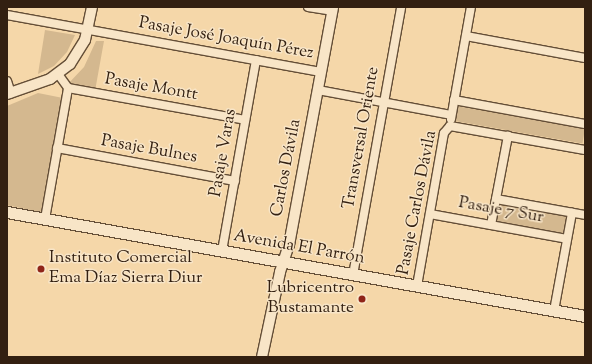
<!DOCTYPE html>
<meta charset="utf-8">
<style>
body{margin:0}
#map{position:relative;width:592px;height:364px;overflow:hidden;background:#f5d7a9;font-family:"Sorts Mill Goudy",serif}
div>[style]{position:absolute}
.green>*{inset:0;background:#d4b88f;transform-origin:0 0}
.roads{filter:drop-shadow(1px 0 #644e37) drop-shadow(-1px 0 #644e37) drop-shadow(0 1px #644e37) drop-shadow(0 -1px #644e37)}
.minor>*{height:8px;margin:-4px;padding:0 4px;transform-origin:4px;border-radius:4px;background:#f8e5c7}
.tertiary>*{height:10px;margin:-5px;padding:0 5px;transform-origin:5px;border-radius:5px;background:#f8e5c7}
.secondary>*{height:11px;margin:-5.5px;padding:0 5.5px;transform-origin:5.5px;border-radius:5.5px;background:#f8e5c7}
.dots>*{width:11px;height:11px;translate:-50% -50%;box-sizing:border-box;border:2px solid #f8e5c7;border-radius:50%}
span{translate:-50% -50%;white-space:nowrap;text-align:center;line-height:1.15;-webkit-text-stroke:3px #f8e5c7;paint-order:stroke}
.street-label{font-size:17px;color:#332011}
.poi-label{font-size:17px;color:#332011}
.left{translate:0 -50%;text-align:left}
.right{translate:-100% -50%;text-align:right}
.frame{position:absolute;inset:0;border:8px solid #332011;pointer-events:none}
</style>
<div id="map">
<div class="green">
<div style="clip-path:polygon(45px 30px,75px 35px,67px 52px,54px 66px,38px 74px)"></div>
<div style="clip-path:polygon(96px 41px,104px 41px,95px 91px,67px 85px,84px 67px)"></div>
<div style="clip-path:polygon(38px 93px,63px 98px,43px 213px,7px 205px,7px 106px)"></div>
<div style="left:456px;top:106px;width:131px;height:15px;rotate:10deg"></div>
<div style="left:499px;top:202px;width:69px;height:20px;rotate:11deg"></div>
</div>
<div class="roads">
<div class="minor">
<div style="left:308px;top:7px;width:24px;rotate:9deg"></div>
<div style="left:7px;top:15px;width:319px;rotate:10.3deg"></div>
<div style="left:466px;top:36px;width:121px;rotate:10.5deg"></div>
<div style="left:58px;top:74px;width:17px;rotate:54deg"></div>
<div style="left:68px;top:88px;width:180px;rotate:10.2deg"></div>
<div style="left:7px;top:81px;width:13px;rotate:72deg"></div>
<div style="left:318px;top:90px;width:135px;rotate:10.6deg"></div>
<div style="left:454px;top:100px;width:133px;rotate:10.4deg"></div>
<div style="left:451px;top:119px;width:114px;rotate:-79.9deg"></div>
<div style="left:450px;top:126px;width:137px;rotate:10.1deg"></div>
<div style="left:57px;top:148px;width:181px;rotate:10.5deg"></div>
<div style="left:496px;top:199px;width:90px;rotate:10.2deg"></div>
<div style="left:430px;top:214px;width:139px;rotate:10.3deg"></div>
<div style="left:45px;top:219px;width:133px;rotate:-80deg"></div>
<div style="left:491px;top:225px;width:91px;rotate:-79.2deg"></div>
<div style="left:222px;top:251px;width:194px;rotate:-79.9deg"></div>
<div style="left:353px;top:275px;width:272px;rotate:-79.8deg"></div>
<div style="left:417px;top:286px;width:155px;rotate:-80deg"></div>
<div style="left:444px;top:133px;width:9px;rotate:-49deg"></div>
<div style="left:554px;top:311px;width:100px;rotate:-79.6deg"></div>
</div>
<div class="tertiary">
<div style="left:7px;top:94px;width:46px;rotate:-19.2deg"></div>
<div style="left:50px;top:79px;width:25px;rotate:-37deg"></div>
<div style="left:70px;top:64px;width:28px;rotate:-58deg"></div>
<div style="left:85px;top:40px;width:34px;rotate:-78deg"></div>
<div style="left:262px;top:357px;width:87px;rotate:-78deg"></div>
<div style="left:280px;top:272px;width:28px;rotate:-72deg"></div>
<div style="left:289px;top:245px;width:242px;rotate:-79.5deg"></div>
</div>
<div class="secondary">
<div style="left:7px;top:212px;width:587px;rotate:10.2deg"></div>
</div>
</div>
<div class="dots">
<div style="left:41px;top:269px;background:#8f2418"></div>
<div style="left:362px;top:299px;background:#8f2418"></div>
</div>
<div class="street-label">
<span style="left:226px;top:39px;rotate:10deg">Pasaje José Joaquín Pérez</span>
<span style="left:151px;top:88px;rotate:10deg">Pasaje Montt</span>
<span style="left:362px;top:138px;rotate:-80deg">Transversal Oriente</span>
<span style="left:149px;top:150px;rotate:10deg">Pasaje Bulnes</span>
<span style="left:224px;top:153px;rotate:-80deg">Pasaje Varas</span>
<span style="left:287px;top:168px;rotate:-79deg">Carlos Dávila</span>
<span style="left:418px;top:203px;rotate:-79deg">Pasaje Carlos Dávila</span>
<span style="left:501px;top:211px;rotate:10deg">Pasaje 7 Sur</span>
<span style="left:299px;top:248px;rotate:10deg">Avenida El Parrón</span>
</div>
<div class="poi-label">
<span class="left" style="left:49px;top:269px">Instituto Comercial<br>Ema Díaz Sierra Diur</span>
<span class="right" style="left:354px;top:299px">Lubricentro<br>Bustamante</span>
</div>
<div class="frame"></div>
</div>
